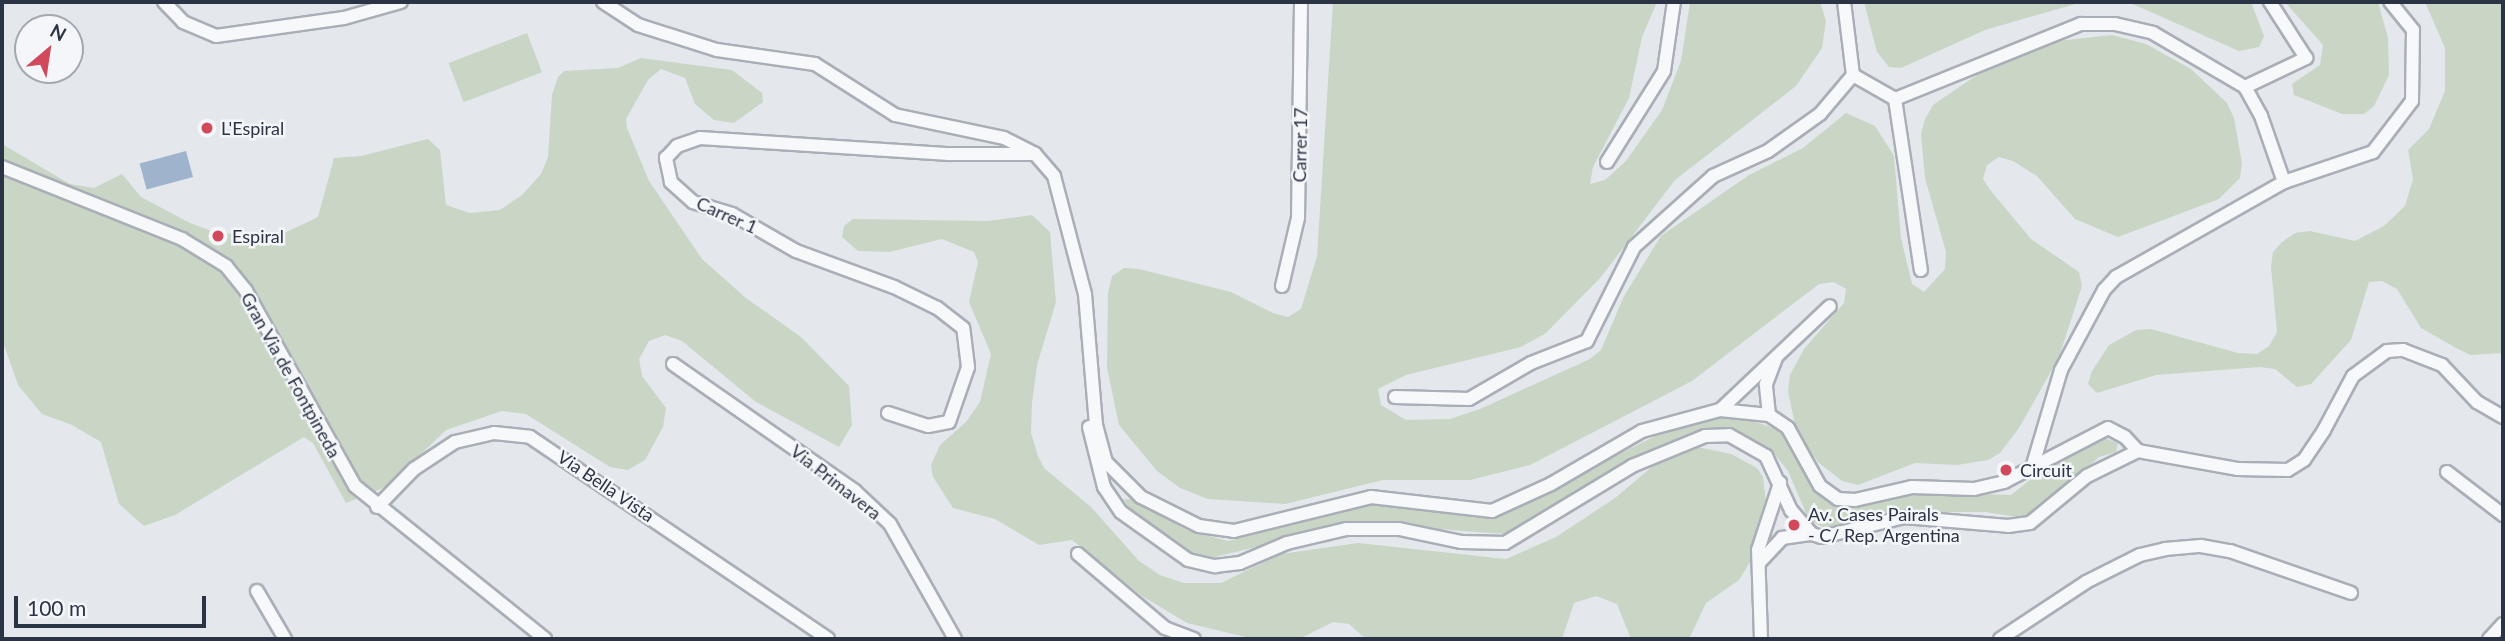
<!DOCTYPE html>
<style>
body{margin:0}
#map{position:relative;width:2505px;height:641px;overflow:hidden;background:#e4e7ec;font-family:Lato,sans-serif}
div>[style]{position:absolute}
.green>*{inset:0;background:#c9d6c5;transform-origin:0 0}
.water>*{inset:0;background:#9fb4cc;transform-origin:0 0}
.roads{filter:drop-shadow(2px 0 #a9aeb7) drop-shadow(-2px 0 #a9aeb7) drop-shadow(0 2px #a9aeb7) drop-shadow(0 -2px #a9aeb7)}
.minor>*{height:12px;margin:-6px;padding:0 6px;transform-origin:6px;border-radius:6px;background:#f7f8fa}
.dots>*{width:19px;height:19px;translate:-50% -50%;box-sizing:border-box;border:4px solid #f4f6f9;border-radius:50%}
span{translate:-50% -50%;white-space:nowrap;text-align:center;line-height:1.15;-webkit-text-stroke:5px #f4f6f9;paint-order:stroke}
.poi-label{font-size:18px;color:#2b3445}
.left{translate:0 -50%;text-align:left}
.street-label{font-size:18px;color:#2b3445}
.frame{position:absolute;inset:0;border:4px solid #2b3445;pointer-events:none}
.north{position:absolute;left:14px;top:14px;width:70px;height:70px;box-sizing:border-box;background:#f4f6f9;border:2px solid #a4a8b1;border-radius:50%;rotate:29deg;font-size:19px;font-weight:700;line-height:28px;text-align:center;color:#2b3445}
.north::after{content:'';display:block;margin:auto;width:24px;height:32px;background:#d1495b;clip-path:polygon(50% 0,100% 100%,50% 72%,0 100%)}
.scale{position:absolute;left:14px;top:596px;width:192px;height:32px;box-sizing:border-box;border:4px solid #2b3445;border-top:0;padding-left:9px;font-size:21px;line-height:24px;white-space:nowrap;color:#2b3445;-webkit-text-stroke:5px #f4f6f9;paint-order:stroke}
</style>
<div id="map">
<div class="green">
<div style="clip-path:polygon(1333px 2px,1657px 2px,1642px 37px,1629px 98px,1593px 167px,1590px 184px,1605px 180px,1626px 161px,1662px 110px,1681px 61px,1690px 2px,1820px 2px,1826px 21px,1822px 48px,1796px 86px,1675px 180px,1601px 277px,1546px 333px,1521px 347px,1406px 375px,1378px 389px,1381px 405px,1406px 420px,1450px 419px,1480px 409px,1590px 359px,1601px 350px,1624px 296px,1661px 236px,1749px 175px,1803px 148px,1846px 113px,1875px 126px,1894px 156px,1901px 238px,1912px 284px,1924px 292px,1945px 269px,1946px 252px,1925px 178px,1921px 134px,1925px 119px,1933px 105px,2021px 45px,2112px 35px,2146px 44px,2191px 69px,2227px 103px,2234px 118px,2242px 163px,2240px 178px,2219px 199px,2118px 237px,2075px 219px,2037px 176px,2013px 161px,1999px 157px,1987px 165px,1983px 179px,1991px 191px,2031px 239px,2079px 272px,2082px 286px,2059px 357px,2019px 428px,2000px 453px,1988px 460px,1957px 465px,1915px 463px,1858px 485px,1842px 481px,1819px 463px,1797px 434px,1788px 391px,1790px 375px,1804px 349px,1844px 303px,1846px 289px,1834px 282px,1819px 284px,1692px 381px,1530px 465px,1470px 480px,1383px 480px,1285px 504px,1208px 499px,1180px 488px,1157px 471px,1119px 425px,1107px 368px,1108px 293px,1112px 276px,1124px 268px,1139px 269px,1231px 292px,1273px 313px,1288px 317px,1301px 309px,1317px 256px)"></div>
<div style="clip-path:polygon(1864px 2px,2082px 2px,1985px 30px,1901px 68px,1889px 67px,1877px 52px)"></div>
<div style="clip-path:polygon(2128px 2px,2251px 2px,2264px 36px,2259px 47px,2239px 51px)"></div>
<div style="clip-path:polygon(2285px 2px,2378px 2px,2388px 38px,2389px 75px,2374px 106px,2364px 114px,2342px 114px,2294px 95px,2292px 84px,2320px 65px,2323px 45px)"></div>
<div style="clip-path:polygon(2425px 2px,2503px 2px,2503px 353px,2470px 355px,2458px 349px,2421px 328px,2397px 289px,2382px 281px,2369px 282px,2351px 340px,2311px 384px,2297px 387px,2275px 369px,2260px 367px,2156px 375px,2097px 393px,2088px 384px,2092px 371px,2109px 345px,2136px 330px,2151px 329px,2238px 353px,2257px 354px,2269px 346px,2277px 332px,2271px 267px,2273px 252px,2282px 242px,2295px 233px,2310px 231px,2355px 241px,2384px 226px,2405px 206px,2413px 179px,2408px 150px,2429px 129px,2445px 91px,2445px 48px)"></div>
<div style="left:527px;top:33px;width:42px;height:84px;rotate:69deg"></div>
<div style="clip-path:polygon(641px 58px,732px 70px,762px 93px,763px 102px,734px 123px,714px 120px,695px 104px,685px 78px,661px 69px,648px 80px,626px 119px,627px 128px,649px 181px,702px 259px,746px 298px,801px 337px,849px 386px,852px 425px,839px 447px,756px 402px,682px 341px,665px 335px,649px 341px,639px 359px,642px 376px,666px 408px,663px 427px,645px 460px,628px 470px,610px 467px,526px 414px,502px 411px,446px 430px,388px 486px,346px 503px,313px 443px,304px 437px,175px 515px,144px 526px,119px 504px,101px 442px,72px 425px,42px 414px,18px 385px,3px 342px,2px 144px,70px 184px,94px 188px,122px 174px,141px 197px,190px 223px,217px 233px,267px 236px,278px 236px,318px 217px,334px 158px,361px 156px,428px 139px,440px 150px,446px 205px,470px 213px,500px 210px,522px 195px,541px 174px,548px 157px,552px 95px,558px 77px,564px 71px,618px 68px)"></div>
<div style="clip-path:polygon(1032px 215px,1050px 232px,1056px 302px,1037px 365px,1032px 403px,1031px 433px,1038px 456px,1044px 468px,1091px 507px,1139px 561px,1160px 575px,1184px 583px,1221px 583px,1281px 554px,1358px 543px,1506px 559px,1556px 537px,1615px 498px,1665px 456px,1693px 446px,1731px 454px,1757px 468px,1763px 477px,1766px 503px,1752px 559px,1739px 580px,1706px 603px,1689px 639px,1631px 639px,1617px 604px,1596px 596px,1574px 603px,1562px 639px,1366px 639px,1349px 624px,1333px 622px,1299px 639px,1254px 639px,1187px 623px,1142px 596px,1072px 540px,1039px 545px,995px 519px,953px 508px,933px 477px,931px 465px,940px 445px,966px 422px,980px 402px,991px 354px,969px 302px,978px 262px,974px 252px,942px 239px,889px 252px,858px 251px,842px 237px,844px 226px,853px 219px,988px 221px)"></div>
<div style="clip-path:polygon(1741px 417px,1782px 431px,1818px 493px,1836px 506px,1862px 506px,1921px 492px,2011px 495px,2036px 475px,2104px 438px,2118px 443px,2116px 452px,2099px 457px,2042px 509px,2024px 518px,1985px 512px,1895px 512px,1841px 529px,1825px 528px,1809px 520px,1788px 471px,1772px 451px,1730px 428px,1700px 432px,1651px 450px,1505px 534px,1356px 523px,1202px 560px,1179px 549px,1130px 511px,1124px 499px,1135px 499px,1186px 530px,1228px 541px,1370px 504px,1481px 518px,1499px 515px,1673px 427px,1710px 418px)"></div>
</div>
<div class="water">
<div style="left:186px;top:151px;width:27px;height:48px;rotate:75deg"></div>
</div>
<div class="roads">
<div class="minor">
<div style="left:164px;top:2px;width:28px;rotate:46deg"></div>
<div style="left:183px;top:22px;width:36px;rotate:23deg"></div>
<div style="left:216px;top:36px;width:129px;rotate:-8deg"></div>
<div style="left:344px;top:18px;width:59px;rotate:-15.7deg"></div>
<div style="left:603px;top:2px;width:42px;rotate:33.3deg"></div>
<div style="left:638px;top:25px;width:83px;rotate:17.6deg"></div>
<div style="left:717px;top:50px;width:99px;rotate:8.1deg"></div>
<div style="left:815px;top:64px;width:95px;rotate:32.5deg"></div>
<div style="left:895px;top:115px;width:111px;rotate:11.9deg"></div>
<div style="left:1004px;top:138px;width:35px;rotate:27deg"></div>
<div style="left:1035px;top:154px;width:29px;rotate:49deg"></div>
<div style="left:1054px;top:176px;width:122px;rotate:75.3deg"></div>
<div style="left:1085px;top:294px;width:131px;rotate:85.2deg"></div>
<div style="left:1096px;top:425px;width:38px;rotate:75deg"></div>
<div style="left:1106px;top:462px;width:49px;rotate:45deg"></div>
<div style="left:1141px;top:497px;width:65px;rotate:26.6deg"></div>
<div style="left:1199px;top:526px;width:35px;rotate:8deg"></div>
<div style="left:1234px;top:531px;width:141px;rotate:-13.9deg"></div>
<div style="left:1371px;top:497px;width:122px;rotate:6.6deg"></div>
<div style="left:1492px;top:511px;width:65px;rotate:-24.6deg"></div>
<div style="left:1551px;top:484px;width:105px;rotate:-30.2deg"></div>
<div style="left:1642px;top:431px;width:81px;rotate:-15.1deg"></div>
<div style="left:1720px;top:410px;width:49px;rotate:5.8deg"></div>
<div style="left:1769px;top:415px;width:23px;rotate:34deg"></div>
<div style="left:1788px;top:428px;width:66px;rotate:61.1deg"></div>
<div style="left:1820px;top:486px;width:22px;rotate:36deg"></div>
<div style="left:1838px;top:499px;width:17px;rotate:3deg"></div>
<div style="left:1855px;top:500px;width:58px;rotate:-12.8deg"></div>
<div style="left:1912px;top:487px;width:62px;rotate:1.8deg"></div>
<div style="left:1974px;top:489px;width:31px;rotate:-13deg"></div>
<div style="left:2004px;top:482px;width:117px;rotate:-27.4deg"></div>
<div style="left:2108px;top:428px;width:19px;rotate:28deg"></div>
<div style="left:2125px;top:437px;width:19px;rotate:47deg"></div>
<div style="left:1853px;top:75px;width:48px;rotate:29.7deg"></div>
<div style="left:1895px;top:99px;width:173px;rotate:81.4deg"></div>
<div style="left:2245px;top:87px;width:68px;rotate:-25.4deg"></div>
<div style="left:2306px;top:58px;width:67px;rotate:-122.7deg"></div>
<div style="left:1895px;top:99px;width:201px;rotate:-22deg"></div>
<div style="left:2081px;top:24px;width:34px"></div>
<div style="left:2115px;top:24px;width:39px;rotate:13deg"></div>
<div style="left:2153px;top:33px;width:107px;rotate:30.4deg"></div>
<div style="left:2245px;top:87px;width:33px;rotate:61deg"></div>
<div style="left:2261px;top:116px;width:70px;rotate:70.8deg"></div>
<div style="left:1607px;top:162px;width:107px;rotate:-57.9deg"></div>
<div style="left:1664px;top:71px;width:70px;rotate:-81.8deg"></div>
<div style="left:2px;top:167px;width:194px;rotate:21.8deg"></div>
<div style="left:182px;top:239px;width:52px;rotate:31.5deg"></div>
<div style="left:226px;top:266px;width:32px;rotate:51deg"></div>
<div style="left:246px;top:291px;width:223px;rotate:60.8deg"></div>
<div style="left:355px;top:486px;width:244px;rotate:38.8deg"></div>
<div style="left:1282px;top:286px;width:70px;rotate:-76.8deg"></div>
<div style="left:1298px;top:218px;width:216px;rotate:-89.2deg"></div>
<div style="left:673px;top:364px;width:222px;rotate:34.9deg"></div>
<div style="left:855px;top:491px;width:48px;rotate:43.3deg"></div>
<div style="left:890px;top:524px;width:132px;rotate:60.5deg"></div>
<div style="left:1395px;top:397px;width:74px;rotate:1.5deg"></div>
<div style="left:1469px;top:399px;width:72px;rotate:-30.1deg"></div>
<div style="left:1531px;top:363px;width:60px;rotate:-21.4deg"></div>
<div style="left:1587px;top:341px;width:105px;rotate:-63.4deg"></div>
<div style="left:1634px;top:247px;width:106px;rotate:-41.9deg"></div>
<div style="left:1713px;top:176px;width:60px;rotate:-24.4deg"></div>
<div style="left:1768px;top:151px;width:64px;rotate:-35.4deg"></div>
<div style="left:1820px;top:114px;width:51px;rotate:-49.8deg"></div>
<div style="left:1853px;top:75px;width:74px;rotate:-97deg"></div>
<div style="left:1720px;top:410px;width:151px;rotate:-43.4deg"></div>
<div style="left:888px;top:413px;width:42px;rotate:18deg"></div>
<div style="left:928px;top:426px;width:21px;rotate:-11deg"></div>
<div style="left:949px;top:422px;width:58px;rotate:-70.9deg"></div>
<div style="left:968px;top:367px;width:39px;rotate:-97deg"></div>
<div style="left:963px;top:328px;width:33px;rotate:-142deg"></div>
<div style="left:937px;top:308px;width:48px;rotate:-154deg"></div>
<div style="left:894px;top:287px;width:104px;rotate:-159.8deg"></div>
<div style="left:796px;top:251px;width:74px;rotate:-150deg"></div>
<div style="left:732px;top:214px;width:41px;rotate:-162.9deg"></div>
<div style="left:693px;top:202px;width:30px;rotate:-138deg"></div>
<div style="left:671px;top:182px;width:25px;rotate:-102deg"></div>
<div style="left:666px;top:158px;width:16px;rotate:-47deg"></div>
<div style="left:677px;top:146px;width:24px;rotate:-19deg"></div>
<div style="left:700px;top:138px;width:250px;rotate:3.7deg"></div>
<div style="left:949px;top:154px;width:86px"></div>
<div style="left:1769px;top:415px;width:31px;rotate:-96deg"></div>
<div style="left:1766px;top:384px;width:28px;rotate:-69deg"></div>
<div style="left:1089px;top:427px;width:62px;rotate:76deg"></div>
<div style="left:1104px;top:487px;width:30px;rotate:56deg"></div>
<div style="left:1121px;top:512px;width:82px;rotate:35.6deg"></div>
<div style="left:1188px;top:560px;width:28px;rotate:13deg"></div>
<div style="left:1215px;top:566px;width:25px;rotate:-7deg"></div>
<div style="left:1240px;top:563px;width:51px;rotate:-23.1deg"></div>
<div style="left:1287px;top:543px;width:61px;rotate:-13.3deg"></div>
<div style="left:1346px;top:529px;width:53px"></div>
<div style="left:1399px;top:529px;width:63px;rotate:11.8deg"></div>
<div style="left:1461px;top:542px;width:44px;rotate:1.3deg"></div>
<div style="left:1505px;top:543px;width:149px;rotate:-31.2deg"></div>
<div style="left:1632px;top:466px;width:79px;rotate:-22.3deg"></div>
<div style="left:1705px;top:436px;width:24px;rotate:-2deg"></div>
<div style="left:1729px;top:435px;width:43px;rotate:29.6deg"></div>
<div style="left:1766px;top:456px;width:60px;rotate:65.2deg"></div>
<div style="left:1791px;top:510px;width:32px;rotate:49deg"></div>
<div style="left:1812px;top:534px;width:10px;rotate:17deg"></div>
<div style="left:1822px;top:537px;width:84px;rotate:-13.7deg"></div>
<div style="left:1904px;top:517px;width:104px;rotate:4.9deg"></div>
<div style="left:2008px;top:526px;width:22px;rotate:-8deg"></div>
<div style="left:2030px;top:523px;width:74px;rotate:-39.5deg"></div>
<div style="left:2087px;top:476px;width:57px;rotate:-26.1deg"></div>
<div style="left:2138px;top:451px;width:102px;rotate:10.2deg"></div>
<div style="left:2238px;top:469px;width:50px;rotate:1.1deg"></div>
<div style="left:2288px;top:470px;width:19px;rotate:-32deg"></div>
<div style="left:2304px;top:460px;width:36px;rotate:-56deg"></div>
<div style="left:2324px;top:430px;width:61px;rotate:-61.8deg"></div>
<div style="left:2353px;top:376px;width:42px;rotate:-36.3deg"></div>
<div style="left:2387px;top:351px;width:16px;rotate:-4deg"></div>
<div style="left:2403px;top:350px;width:42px;rotate:21deg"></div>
<div style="left:2442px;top:365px;width:51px;rotate:46.6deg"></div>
<div style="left:2477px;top:402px;width:30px;rotate:30deg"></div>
<div style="left:2032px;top:468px;width:102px;rotate:-73.5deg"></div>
<div style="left:2061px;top:370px;width:91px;rotate:-61.7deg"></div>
<div style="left:2104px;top:290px;width:18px;rotate:-47deg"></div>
<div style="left:2116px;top:277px;width:193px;rotate:-29.5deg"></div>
<div style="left:2284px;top:182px;width:94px;rotate:-18.6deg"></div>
<div style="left:2373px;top:152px;width:64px;rotate:-52.6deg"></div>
<div style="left:2412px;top:101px;width:71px;rotate:-89.2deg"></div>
<div style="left:2413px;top:30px;width:36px;rotate:-129deg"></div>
<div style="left:2447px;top:472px;width:71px;rotate:37.5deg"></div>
<div style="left:377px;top:507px;width:53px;rotate:-45.8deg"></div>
<div style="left:414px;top:469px;width:49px;rotate:-33.4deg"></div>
<div style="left:455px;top:442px;width:40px;rotate:-13deg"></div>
<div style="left:494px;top:433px;width:36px;rotate:6deg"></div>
<div style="left:530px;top:437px;width:360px;rotate:34.1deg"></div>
<div style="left:1078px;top:554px;width:114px;rotate:40.4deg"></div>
<div style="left:1165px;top:628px;width:31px;rotate:21deg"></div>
<div style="left:1760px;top:562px;width:33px;rotate:-47deg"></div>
<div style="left:1782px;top:538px;width:30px;rotate:-8deg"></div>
<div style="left:257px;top:591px;width:56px;rotate:59.7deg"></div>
<div style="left:1761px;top:639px;width:89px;rotate:-91.9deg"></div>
<div style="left:1758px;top:550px;width:71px;rotate:-71.8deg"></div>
<div style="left:2000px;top:639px;width:103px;rotate:-33.5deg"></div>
<div style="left:2086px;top:582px;width:60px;rotate:-26.6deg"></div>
<div style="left:2140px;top:555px;width:26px;rotate:-13deg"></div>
<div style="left:2165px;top:549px;width:36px;rotate:-5deg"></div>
<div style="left:2201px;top:546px;width:29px;rotate:10deg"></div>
<div style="left:2230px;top:551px;width:128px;rotate:19.1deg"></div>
<div style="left:2489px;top:639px;width:21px;rotate:-47deg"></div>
</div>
</div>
<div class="dots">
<div style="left:207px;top:128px;background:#d1495b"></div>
<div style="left:218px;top:236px;background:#d1495b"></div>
<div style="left:2006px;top:470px;background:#d1495b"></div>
<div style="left:1794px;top:525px;background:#d1495b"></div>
</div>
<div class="poi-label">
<span class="left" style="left:221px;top:128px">L'Espiral</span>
<span class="left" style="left:232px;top:236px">Espiral</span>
<span class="left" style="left:2020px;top:470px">Circuit</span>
<span class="left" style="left:1808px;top:525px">Av. Cases Pairals<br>- C/ Rep. Argentina</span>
</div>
<div class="street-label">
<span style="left:1300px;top:145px;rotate:-89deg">Carrer 17</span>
<span style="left:727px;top:215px;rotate:24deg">Carrer 1</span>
<span style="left:291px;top:375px;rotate:61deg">Gran Via de Fontpineda</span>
<span style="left:836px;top:482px;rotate:38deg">Via Primavera</span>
<span style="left:606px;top:486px;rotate:34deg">Via Bella Vista</span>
</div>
<div class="frame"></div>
<div class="north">N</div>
<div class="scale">100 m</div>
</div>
